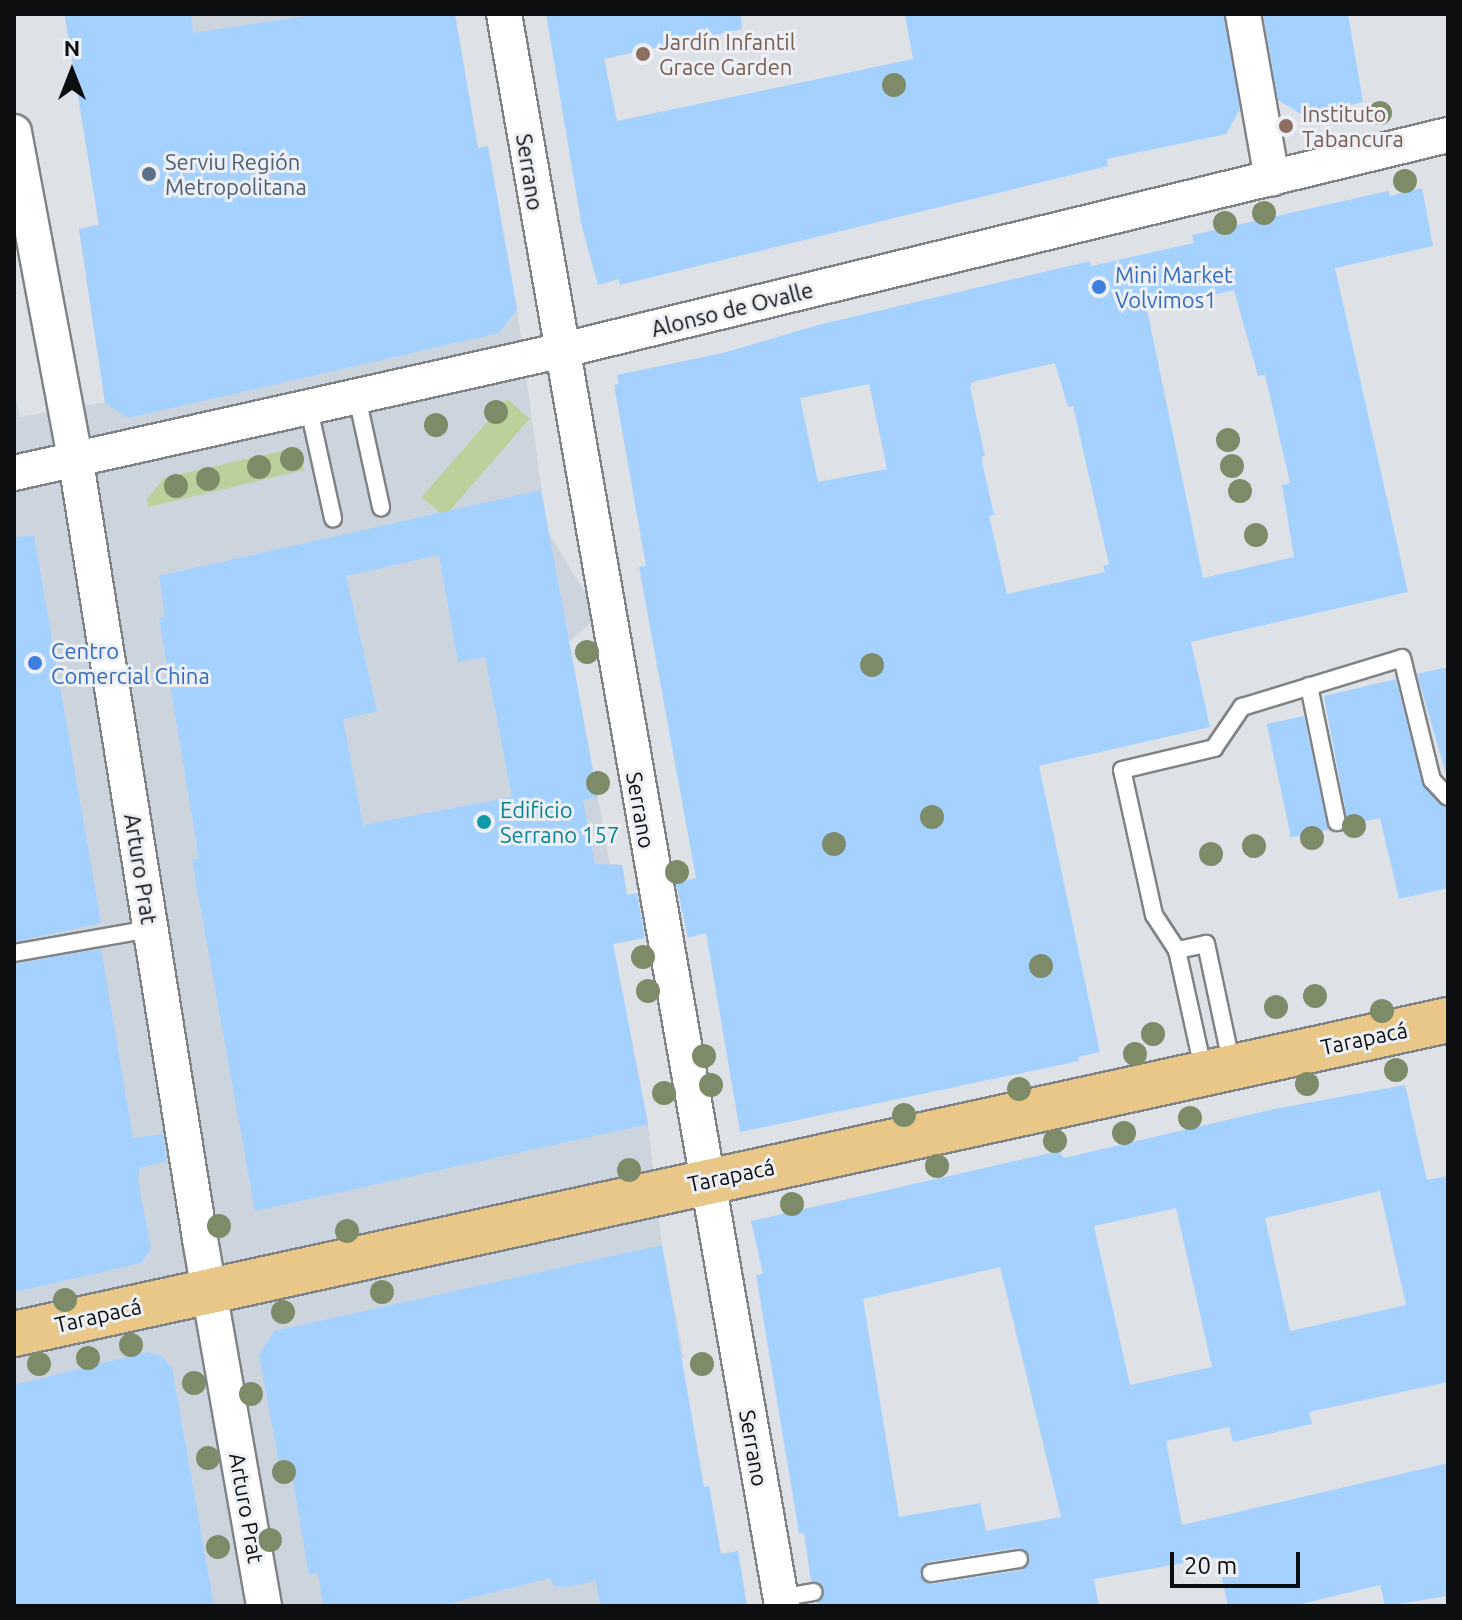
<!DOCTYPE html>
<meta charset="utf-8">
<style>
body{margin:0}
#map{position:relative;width:1462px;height:1620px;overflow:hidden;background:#dee2e6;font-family:Ubuntu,sans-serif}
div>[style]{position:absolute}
.built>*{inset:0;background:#ccd5de}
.green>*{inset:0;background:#bbd19b;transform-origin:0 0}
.building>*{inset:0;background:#a5d1ff;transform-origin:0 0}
.roads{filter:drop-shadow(2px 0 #7f8386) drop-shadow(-2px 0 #7f8386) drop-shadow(0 2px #7f8386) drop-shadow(0 -2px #7f8386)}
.service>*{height:16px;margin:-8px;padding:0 8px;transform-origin:8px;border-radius:8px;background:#fff}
.minor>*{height:34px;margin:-17px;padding:0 17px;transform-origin:17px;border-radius:17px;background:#fff}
.primary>*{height:44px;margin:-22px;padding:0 22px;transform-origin:22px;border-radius:22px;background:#e9c789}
.trees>*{width:24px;height:24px;margin:-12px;border-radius:50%;background:#7e8b69}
.dots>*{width:22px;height:22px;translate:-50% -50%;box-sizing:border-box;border:4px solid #eceff3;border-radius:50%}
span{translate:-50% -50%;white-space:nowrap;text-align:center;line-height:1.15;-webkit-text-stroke:6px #eceff3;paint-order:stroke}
.education-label{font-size:22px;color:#785e54}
.left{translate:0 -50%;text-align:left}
.service-label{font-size:22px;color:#4e5e75}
.street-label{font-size:22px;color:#0d0e0f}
.shop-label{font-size:22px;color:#366cbe}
.culture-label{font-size:22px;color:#0d838f}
.frame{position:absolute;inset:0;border:16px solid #0d0e0f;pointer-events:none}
.north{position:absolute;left:32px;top:32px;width:80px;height:80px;-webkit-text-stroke:6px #eceff3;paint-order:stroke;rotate:0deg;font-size:22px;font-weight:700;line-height:32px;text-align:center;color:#0d0e0f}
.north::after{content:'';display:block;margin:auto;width:28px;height:36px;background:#0d0e0f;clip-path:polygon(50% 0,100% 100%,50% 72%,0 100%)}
.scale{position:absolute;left:1170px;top:1552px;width:130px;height:36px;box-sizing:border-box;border:4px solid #0d0e0f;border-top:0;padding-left:10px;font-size:24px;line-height:28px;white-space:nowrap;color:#0d0e0f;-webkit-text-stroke:6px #eceff3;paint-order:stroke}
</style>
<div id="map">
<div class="built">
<div style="clip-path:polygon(64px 14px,455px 14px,478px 148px,488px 146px,517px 309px,547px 530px,599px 616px,569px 642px,610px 864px,622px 865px,636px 939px,613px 944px,648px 1124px,662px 1245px,684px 1358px,679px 1359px,704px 1487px,709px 1486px,720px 1554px,738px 1551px,747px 1606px,14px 1606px,14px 387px,20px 417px,105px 402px,79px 229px,99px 224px)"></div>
</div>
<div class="green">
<div style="left:507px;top:399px;width:30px;height:130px;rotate:41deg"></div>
<div style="clip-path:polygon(299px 447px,304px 470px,148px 507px,147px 499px,164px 478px)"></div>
</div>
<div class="building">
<div style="clip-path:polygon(65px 14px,191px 14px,193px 33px,318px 14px,455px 14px,478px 148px,488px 146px,517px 309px,499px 333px,128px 418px,105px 403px,79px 229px,99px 225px)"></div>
<div style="clip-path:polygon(546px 14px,741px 14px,742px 29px,604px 59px,617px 121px,913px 59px,905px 14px,1224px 14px,1240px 109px,1226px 134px,1107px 159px,1108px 166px,620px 285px,619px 279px,598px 285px,582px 227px)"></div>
<div style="clip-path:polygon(1263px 14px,1348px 14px,1363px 102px,1306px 117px,1278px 100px)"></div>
<div style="clip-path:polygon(evenodd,1422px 188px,1433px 246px,1335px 268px,1408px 592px,1191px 642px,1210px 727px,1039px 766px,1100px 1052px,1078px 1057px,1079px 1061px,740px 1132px,706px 933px,688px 938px,676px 883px,696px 878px,639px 567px,646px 566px,614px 385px,619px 384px,617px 375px,723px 353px,818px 325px,1090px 261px,1091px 266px,1194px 243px,1192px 235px,1388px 191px,1390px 196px,1422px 188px,1234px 290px,1258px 376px,1265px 375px,1290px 483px,1282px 485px,1294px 557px,1203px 578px,1147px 310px,1234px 290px,1422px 188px,1055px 363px,1068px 407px,1073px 406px,1109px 564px,1103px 566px,1105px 572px,1007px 594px,989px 516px,994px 515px,981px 457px,985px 456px,970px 387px,972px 382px,1055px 363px,1422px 188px,869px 384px,887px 469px,818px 482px,800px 398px,869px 384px)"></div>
<div style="clip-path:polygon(evenodd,541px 490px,598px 797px,583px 800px,595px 864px,622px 865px,627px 895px,637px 893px,645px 938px,613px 944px,648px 1124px,255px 1211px,192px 860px,199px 858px,159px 618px,165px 616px,159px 576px,541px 490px,439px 555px,458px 662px,485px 657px,512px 797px,363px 825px,343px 719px,377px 711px,346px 576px,439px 555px)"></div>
<div style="clip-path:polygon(34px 536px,101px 923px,14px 942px,14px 537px)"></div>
<div style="clip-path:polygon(1448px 667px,1448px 781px,1417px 674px)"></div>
<div style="clip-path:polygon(1396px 679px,1422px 783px,1448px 808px,1448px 888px,1399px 899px,1380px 818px,1348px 825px,1324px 696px)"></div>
<div style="left:1304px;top:716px;width:116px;height:38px;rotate:78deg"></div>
<div style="clip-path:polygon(101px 949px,133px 1138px,163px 1134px,167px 1161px,140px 1168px,138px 1180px,151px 1249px,141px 1263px,14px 1292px,14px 964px)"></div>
<div style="clip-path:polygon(evenodd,1405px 1085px,1427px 1180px,1448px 1176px,1448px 1382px,1309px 1412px,1312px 1424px,1233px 1442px,1229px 1427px,1166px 1441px,1182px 1525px,1448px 1463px,1448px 1596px,1385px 1606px,1380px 1585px,1293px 1606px,1228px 1606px,1217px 1557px,1094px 1579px,1099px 1606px,816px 1606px,824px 1591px,811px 1581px,804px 1533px,799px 1533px,756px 1275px,763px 1274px,751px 1221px,1059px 1151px,1064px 1158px,1274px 1109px,1405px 1085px,1380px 1191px,1406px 1305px,1290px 1331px,1265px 1218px,1380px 1191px,1405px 1085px,1176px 1208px,1212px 1367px,1130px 1385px,1094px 1226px,1176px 1208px,1405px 1085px,1000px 1267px,1061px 1517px,986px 1531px,980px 1503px,899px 1517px,863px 1299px,1000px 1267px,1405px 1085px,1017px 1548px,1030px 1557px,1021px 1570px,933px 1584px,920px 1575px,929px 1562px,1017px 1548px)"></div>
<div style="clip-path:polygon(662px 1245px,704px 1487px,709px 1486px,721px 1554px,738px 1551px,747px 1606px,600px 1606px,596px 1581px,566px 1587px,553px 1586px,551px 1578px,439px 1606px,323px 1606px,318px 1573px,309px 1575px,291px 1469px,281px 1472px,259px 1355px,274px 1331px)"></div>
<div style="clip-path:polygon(148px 1352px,163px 1357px,172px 1368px,214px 1606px,14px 1606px,14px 1385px)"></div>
</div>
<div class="roads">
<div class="service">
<div style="left:357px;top:397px;width:113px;rotate:77.7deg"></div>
<div style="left:309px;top:409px;width:112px;rotate:77.6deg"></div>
<div style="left:1309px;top:686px;width:139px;rotate:78.4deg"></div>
<div style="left:1177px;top:950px;width:126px;rotate:77.6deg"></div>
<div style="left:14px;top:953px;width:138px;rotate:-10deg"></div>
<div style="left:1232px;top:1066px;width:125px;rotate:-102deg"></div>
<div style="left:1206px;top:944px;width:30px;rotate:168deg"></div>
<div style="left:1177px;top:950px;width:42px;rotate:-123.3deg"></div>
<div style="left:1154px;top:915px;width:148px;rotate:-102.4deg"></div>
<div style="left:1122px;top:770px;width:95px;rotate:-13.4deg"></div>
<div style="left:1214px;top:748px;width:50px;rotate:-55.7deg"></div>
<div style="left:1242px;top:707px;width:167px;rotate:-17deg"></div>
<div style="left:1402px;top:658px;width:126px;rotate:76.2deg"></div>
<div style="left:1432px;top:780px;width:23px;rotate:47deg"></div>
<div style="left:931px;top:1573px;width:89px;rotate:-9deg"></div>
<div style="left:780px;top:1598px;width:34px;rotate:-10deg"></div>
</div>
<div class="minor">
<div style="left:504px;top:14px;width:1616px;rotate:80.09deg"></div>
<div style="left:1243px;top:14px;width:167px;rotate:80deg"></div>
<div style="left:14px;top:132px;width:336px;rotate:79.4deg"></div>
<div style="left:76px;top:462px;width:787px;rotate:80.93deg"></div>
<div style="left:200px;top:1239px;width:373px;rotate:80.1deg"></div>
<div style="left:14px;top:473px;width:558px;rotate:-12.62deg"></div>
<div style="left:559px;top:351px;width:915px;rotate:-13.66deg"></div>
</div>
<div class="primary">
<div style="left:14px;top:1334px;width:1468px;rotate:-12.35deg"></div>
</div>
</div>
<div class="trees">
<div style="left:894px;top:85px"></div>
<div style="left:1380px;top:113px"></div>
<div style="left:1405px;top:181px"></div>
<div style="left:1264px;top:213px"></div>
<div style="left:1225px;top:223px"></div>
<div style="left:496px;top:412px"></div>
<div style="left:436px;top:425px"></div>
<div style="left:1228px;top:440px"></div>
<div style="left:292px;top:459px"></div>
<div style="left:1232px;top:466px"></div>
<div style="left:259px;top:467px"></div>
<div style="left:208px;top:479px"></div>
<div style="left:176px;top:486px"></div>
<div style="left:1240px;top:491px"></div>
<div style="left:1256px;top:535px"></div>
<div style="left:587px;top:652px"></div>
<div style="left:872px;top:665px"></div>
<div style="left:598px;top:783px"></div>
<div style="left:932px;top:817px"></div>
<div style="left:1354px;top:826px"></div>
<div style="left:1312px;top:838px"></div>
<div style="left:834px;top:844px"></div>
<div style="left:1254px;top:846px"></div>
<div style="left:1211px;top:854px"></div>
<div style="left:677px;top:872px"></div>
<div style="left:643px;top:957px"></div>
<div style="left:1041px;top:966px"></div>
<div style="left:648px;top:991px"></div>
<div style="left:1315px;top:996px"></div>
<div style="left:1276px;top:1007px"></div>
<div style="left:1382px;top:1011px"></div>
<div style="left:1153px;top:1034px"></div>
<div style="left:1135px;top:1054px"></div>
<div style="left:704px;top:1056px"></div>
<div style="left:1396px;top:1070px"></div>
<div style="left:1307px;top:1084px"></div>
<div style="left:711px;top:1085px"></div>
<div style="left:1019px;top:1089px"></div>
<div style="left:664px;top:1093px"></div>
<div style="left:904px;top:1115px"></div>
<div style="left:1190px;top:1118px"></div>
<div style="left:1124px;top:1133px"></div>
<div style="left:1055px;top:1141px"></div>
<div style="left:937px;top:1166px"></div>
<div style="left:629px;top:1170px"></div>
<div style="left:792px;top:1204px"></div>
<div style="left:219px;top:1226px"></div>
<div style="left:347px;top:1231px"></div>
<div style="left:382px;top:1292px"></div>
<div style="left:65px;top:1300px"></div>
<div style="left:283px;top:1312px"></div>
<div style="left:131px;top:1345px"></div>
<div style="left:88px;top:1358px"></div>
<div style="left:39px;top:1364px"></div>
<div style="left:702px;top:1364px"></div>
<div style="left:194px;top:1383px"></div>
<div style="left:251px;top:1394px"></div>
<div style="left:208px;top:1458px"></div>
<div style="left:284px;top:1472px"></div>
<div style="left:270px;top:1540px"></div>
<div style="left:218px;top:1547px"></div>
</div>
<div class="dots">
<div style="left:643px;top:54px;background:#8d6e63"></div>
<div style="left:1286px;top:126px;background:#8d6e63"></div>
<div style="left:149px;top:174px;background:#5c6f8a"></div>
<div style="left:1099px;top:287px;background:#3f7fe0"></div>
<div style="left:35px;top:663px;background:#3f7fe0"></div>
<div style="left:484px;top:822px;background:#0f9aa8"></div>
</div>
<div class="education-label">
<span class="left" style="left:659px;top:54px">Jardín Infantil<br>Grace Garden</span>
<span class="left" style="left:1302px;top:126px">Instituto<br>Tabancura</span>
</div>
<div class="service-label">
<span class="left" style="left:165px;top:174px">Serviu Región<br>Metropolitana</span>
</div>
<div class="street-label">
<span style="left:530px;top:172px;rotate:81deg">Serrano</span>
<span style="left:732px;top:309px;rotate:-14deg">Alonso de Ovalle</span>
<span style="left:641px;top:810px;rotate:80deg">Serrano</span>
<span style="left:141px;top:869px;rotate:81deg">Arturo Prat</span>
<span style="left:1364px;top:1038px;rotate:-12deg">Tarapacá</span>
<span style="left:731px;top:1175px;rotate:-12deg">Tarapacá</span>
<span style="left:98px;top:1315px;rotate:-13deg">Tarapacá</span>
<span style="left:754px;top:1448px;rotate:80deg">Serrano</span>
<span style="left:247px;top:1508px;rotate:80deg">Arturo Prat</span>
</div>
<div class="shop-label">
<span class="left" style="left:1115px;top:287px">Mini Market<br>Volvimos1</span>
<span class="left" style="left:51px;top:663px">Centro<br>Comercial China</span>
</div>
<div class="culture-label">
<span class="left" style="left:500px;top:822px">Edificio<br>Serrano 157</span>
</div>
<div class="frame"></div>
<div class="north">N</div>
<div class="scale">20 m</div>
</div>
